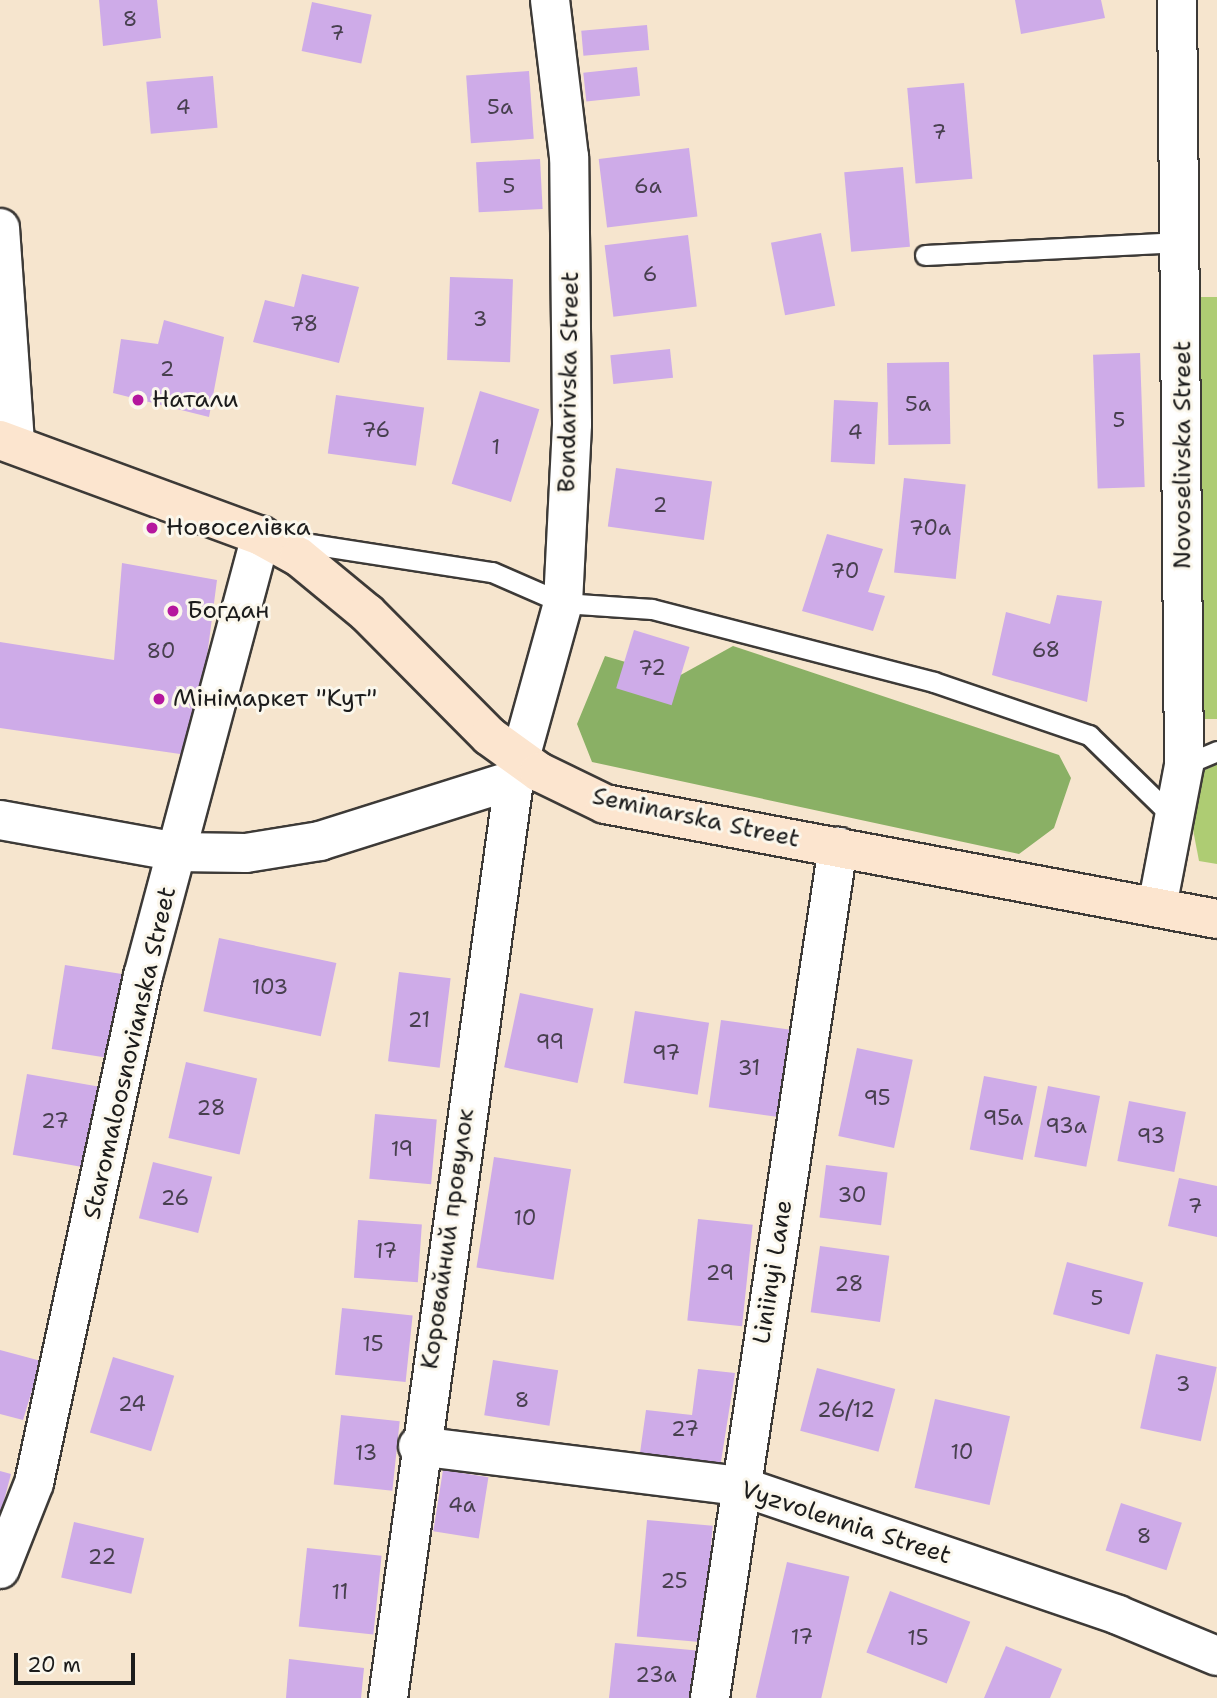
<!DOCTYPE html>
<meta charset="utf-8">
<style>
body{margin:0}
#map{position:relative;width:1217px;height:1698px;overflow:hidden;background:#f6e5ce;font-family:"Shantell Sans",sans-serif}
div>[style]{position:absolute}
.green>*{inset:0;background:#aecc73;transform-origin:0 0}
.forest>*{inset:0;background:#8ab065}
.building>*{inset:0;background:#ceabe8;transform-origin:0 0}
.roads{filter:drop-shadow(2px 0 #3d3a37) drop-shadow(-2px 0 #3d3a37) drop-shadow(0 2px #3d3a37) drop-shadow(0 -2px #3d3a37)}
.lane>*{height:19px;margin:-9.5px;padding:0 9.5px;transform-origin:9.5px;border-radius:9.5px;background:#fff}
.street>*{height:38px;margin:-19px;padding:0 19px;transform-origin:19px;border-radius:19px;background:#fff}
.secondary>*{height:38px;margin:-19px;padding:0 19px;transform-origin:19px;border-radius:19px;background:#fce5cf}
.dots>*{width:19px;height:19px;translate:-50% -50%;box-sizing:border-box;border:4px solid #fbf7ec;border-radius:50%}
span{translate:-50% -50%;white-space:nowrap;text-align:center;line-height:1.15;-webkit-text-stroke:6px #fbf7ec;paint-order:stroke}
.number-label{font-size:21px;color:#48404f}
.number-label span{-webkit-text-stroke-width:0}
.street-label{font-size:24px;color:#1c1c1c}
.poi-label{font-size:24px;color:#1c1c1c}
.left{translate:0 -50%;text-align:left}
.scale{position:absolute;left:14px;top:1653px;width:121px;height:32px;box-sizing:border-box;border:4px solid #1c1c1c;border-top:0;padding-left:9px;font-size:21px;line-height:24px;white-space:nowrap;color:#1c1c1c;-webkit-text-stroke:5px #fbf7ec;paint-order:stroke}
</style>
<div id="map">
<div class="green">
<div style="left:1217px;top:297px;width:422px;height:18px;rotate:90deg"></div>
<div style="clip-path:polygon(1217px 764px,1217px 864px,1199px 861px,1191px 819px,1199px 773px)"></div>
</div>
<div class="forest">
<div style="clip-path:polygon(733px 646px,1059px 755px,1071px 778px,1054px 828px,1019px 854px,592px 762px,577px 724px,605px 656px,677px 677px)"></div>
</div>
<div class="building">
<div style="clip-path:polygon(99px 0,157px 0,161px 38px,103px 46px)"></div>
<div style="clip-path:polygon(1015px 0,1101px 0,1105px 18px,1021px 34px)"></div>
<div style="left:312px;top:2px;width:61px;height:50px;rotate:12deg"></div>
<div style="left:647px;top:25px;width:25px;height:66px;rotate:85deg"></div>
<div style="left:637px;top:67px;width:29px;height:54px;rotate:84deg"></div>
<div style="left:529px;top:71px;width:68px;height:63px;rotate:86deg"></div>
<div style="left:213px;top:76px;width:52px;height:67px;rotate:85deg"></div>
<div style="left:964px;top:83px;width:96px;height:57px;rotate:85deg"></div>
<div style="left:689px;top:148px;width:69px;height:91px;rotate:83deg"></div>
<div style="left:540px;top:159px;width:50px;height:64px;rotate:87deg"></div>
<div style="left:903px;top:167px;width:80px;height:59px;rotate:85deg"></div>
<div style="left:821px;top:233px;width:74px;height:51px;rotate:79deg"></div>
<div style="left:688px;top:235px;width:72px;height:84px;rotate:83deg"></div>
<div style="clip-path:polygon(302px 274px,359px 287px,339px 363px,253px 342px,265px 300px,294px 307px)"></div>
<div style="left:450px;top:277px;width:63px;height:83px;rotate:2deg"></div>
<div style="clip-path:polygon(164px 320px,224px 337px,209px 417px,113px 393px,121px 339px,158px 344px)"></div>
<div style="left:670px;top:349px;width:29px;height:60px;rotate:84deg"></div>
<div style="left:1140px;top:353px;width:134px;height:47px;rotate:88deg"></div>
<div style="left:949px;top:362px;width:82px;height:62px;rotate:89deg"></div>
<div style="left:480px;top:391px;width:62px;height:97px;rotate:17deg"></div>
<div style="left:336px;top:395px;width:89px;height:59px;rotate:8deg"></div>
<div style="left:834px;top:400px;width:44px;height:62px;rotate:3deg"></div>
<div style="left:616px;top:468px;width:97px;height:59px;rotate:8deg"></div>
<div style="left:904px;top:478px;width:62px;height:95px;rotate:6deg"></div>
<div style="clip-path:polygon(827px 534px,883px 549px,868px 592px,885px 596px,873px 631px,802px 611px)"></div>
<div style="clip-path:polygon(122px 563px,217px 580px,194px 756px,0 728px,0 642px,114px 660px)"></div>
<div style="clip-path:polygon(1057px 595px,1102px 601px,1087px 702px,992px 675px,1006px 612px,1050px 624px)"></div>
<div style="left:634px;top:630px;width:58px;height:61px;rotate:17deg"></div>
<div style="left:219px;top:938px;width:120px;height:75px;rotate:12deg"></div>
<div style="left:65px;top:965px;width:64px;height:85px;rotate:9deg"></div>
<div style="left:399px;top:972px;width:52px;height:90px;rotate:7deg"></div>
<div style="left:520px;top:993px;width:75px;height:76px;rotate:12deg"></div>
<div style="left:635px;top:1011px;width:75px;height:73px;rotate:9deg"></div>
<div style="left:721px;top:1020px;width:74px;height:88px;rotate:8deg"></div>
<div style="left:857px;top:1048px;width:57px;height:90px;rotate:12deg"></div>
<div style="left:186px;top:1062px;width:73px;height:78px;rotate:13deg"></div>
<div style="left:27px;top:1074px;width:75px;height:82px;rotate:10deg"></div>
<div style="left:984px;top:1076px;width:54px;height:75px;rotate:11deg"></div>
<div style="left:1048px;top:1086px;width:53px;height:72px;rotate:11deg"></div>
<div style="left:1129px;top:1101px;width:58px;height:61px;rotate:11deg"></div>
<div style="left:375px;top:1114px;width:62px;height:65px;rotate:5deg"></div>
<div style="left:494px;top:1157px;width:78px;height:112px;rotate:9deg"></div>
<div style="left:153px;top:1162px;width:61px;height:58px;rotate:14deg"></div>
<div style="left:826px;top:1165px;width:62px;height:53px;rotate:7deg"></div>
<div style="clip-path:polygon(1179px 1178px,1217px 1186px,1217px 1237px,1168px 1226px)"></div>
<div style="left:698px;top:1219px;width:55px;height:102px;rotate:6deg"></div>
<div style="left:358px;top:1220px;width:64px;height:58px;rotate:4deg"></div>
<div style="left:820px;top:1246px;width:70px;height:67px;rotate:8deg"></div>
<div style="left:1067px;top:1262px;width:79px;height:54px;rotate:15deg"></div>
<div style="left:342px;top:1308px;width:71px;height:67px;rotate:6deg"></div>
<div style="clip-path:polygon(0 1350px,41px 1361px,23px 1420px,0 1414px)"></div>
<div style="left:1156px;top:1354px;width:62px;height:76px;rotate:12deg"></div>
<div style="left:113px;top:1357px;width:64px;height:79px;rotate:17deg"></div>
<div style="left:493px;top:1360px;width:66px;height:56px;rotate:9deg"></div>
<div style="left:817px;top:1368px;width:81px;height:65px;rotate:15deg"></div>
<div style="clip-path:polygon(698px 1369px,735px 1373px,720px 1468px,640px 1453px,646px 1410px,692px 1415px)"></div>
<div style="left:935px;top:1399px;width:77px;height:91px;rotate:13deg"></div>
<div style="left:341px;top:1415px;width:59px;height:70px;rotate:6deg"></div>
<div style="left:443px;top:1470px;width:46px;height:62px;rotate:9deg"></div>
<div style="clip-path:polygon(0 1471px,11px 1474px,1px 1512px,0 1512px)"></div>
<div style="left:1121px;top:1503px;width:64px;height:50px;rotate:18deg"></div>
<div style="left:647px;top:1520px;width:66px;height:117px;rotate:5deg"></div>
<div style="left:74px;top:1522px;width:72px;height:57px;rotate:13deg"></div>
<div style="left:307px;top:1548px;width:75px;height:79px;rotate:6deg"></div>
<div style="left:787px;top:1562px;width:64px;height:139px;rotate:13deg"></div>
<div style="left:890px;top:1591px;width:86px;height:66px;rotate:21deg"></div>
<div style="clip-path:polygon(615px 1643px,702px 1651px,697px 1698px,609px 1698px)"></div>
<div style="clip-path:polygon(1006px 1646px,1062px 1669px,1050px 1698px,984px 1698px)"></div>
<div style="clip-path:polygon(289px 1659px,364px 1668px,361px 1698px,286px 1698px)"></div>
</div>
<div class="roads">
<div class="lane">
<div style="left:925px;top:255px;width:256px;rotate:-2.9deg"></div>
<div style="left:291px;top:541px;width:203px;rotate:8.8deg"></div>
<div style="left:492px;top:572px;width:77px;rotate:23.6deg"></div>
<div style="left:563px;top:603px;width:89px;rotate:3.9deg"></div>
<div style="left:652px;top:609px;width:291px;rotate:14.5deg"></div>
<div style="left:934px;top:682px;width:164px;rotate:18.9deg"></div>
<div style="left:1089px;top:735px;width:119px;rotate:44.3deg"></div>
<div style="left:1184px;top:765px;width:36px;rotate:-23deg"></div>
</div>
<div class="street">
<div style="left:0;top:228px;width:217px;rotate:86deg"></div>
<div style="left:0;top:820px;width:180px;rotate:10.2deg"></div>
<div style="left:177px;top:852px;width:69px;rotate:0.8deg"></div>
<div style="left:246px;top:853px;width:75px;rotate:-9.2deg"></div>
<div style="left:320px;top:841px;width:203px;rotate:-17.5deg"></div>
<div style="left:514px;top:780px;width:184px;rotate:-74.5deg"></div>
<div style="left:563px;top:603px;width:179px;rotate:-87.1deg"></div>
<div style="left:572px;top:424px;width:267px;rotate:-90.6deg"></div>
<div style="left:569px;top:157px;width:158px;rotate:-96.9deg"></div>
<div style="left:1157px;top:907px;width:145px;rotate:-79.2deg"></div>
<div style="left:1184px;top:765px;width:765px;rotate:-90.52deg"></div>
<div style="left:418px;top:1446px;width:324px;rotate:7.1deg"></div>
<div style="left:740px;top:1486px;width:399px;rotate:18.8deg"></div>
<div style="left:1118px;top:1615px;width:107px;rotate:22.5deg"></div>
<div style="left:0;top:1569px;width:92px;rotate:-68.4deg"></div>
<div style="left:34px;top:1483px;width:519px;rotate:-77.87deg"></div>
<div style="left:143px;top:976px;width:456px;rotate:-75deg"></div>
<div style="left:388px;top:1698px;width:927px;rotate:-82.18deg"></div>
<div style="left:710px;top:1698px;width:861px;rotate:-81.45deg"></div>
</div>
<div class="secondary">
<div style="left:0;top:440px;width:278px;rotate:20.2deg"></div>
<div style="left:261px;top:536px;width:43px;rotate:28.9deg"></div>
<div style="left:299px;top:557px;width:88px;rotate:39.5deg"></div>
<div style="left:367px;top:613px;width:173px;rotate:45.2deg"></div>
<div style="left:489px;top:736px;width:62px;rotate:35.8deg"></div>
<div style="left:539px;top:772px;width:73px;rotate:25.9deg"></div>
<div style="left:605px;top:804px;width:623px;rotate:10.64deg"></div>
</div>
</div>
<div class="dots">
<div style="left:138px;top:400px;background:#b5179e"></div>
<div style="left:152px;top:528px;background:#b5179e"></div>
<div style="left:173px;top:611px;background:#b5179e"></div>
<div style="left:159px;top:699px;background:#b5179e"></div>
</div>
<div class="number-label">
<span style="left:130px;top:19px">8</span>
<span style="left:337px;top:33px">7</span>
<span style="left:183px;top:107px">4</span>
<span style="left:500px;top:107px">5а</span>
<span style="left:939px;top:132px">7</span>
<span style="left:509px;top:186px">5</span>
<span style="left:648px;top:186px">6а</span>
<span style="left:650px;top:274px">6</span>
<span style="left:480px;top:319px">3</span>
<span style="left:304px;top:324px">78</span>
<span style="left:167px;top:369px">2</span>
<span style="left:918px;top:404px">5а</span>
<span style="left:1119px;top:420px">5</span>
<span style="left:376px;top:430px">76</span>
<span style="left:855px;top:432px">4</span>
<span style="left:496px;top:447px">1</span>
<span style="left:660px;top:505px">2</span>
<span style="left:930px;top:528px">70а</span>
<span style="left:845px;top:571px">70</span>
<span style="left:1046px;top:650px">68</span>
<span style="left:161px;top:651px">80</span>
<span style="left:652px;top:668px">72</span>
<span style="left:270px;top:987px">103</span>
<span style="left:419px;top:1020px">21</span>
<span style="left:550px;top:1042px">99</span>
<span style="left:666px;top:1053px">97</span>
<span style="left:749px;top:1068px">31</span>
<span style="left:877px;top:1098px">95</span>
<span style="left:211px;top:1108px">28</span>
<span style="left:1003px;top:1118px">95а</span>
<span style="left:55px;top:1121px">27</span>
<span style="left:1066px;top:1126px">93а</span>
<span style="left:1151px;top:1136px">93</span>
<span style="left:402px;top:1149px">19</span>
<span style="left:852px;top:1195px">30</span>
<span style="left:175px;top:1198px">26</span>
<span style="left:1195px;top:1206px">7</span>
<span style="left:525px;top:1218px">10</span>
<span style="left:386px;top:1251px">17</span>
<span style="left:720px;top:1273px">29</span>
<span style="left:849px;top:1284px">28</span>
<span style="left:1097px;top:1298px">5</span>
<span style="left:373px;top:1344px">15</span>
<span style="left:1183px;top:1384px">3</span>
<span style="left:522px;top:1400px">8</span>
<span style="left:132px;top:1404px">24</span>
<span style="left:846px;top:1410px">26/12</span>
<span style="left:685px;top:1429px">27</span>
<span style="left:962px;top:1452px">10</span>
<span style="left:366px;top:1453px">13</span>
<span style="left:462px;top:1505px">4а</span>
<span style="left:1144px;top:1536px">8</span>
<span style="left:102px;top:1557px">22</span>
<span style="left:674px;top:1581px">25</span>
<span style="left:340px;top:1592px">11</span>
<span style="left:802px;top:1637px">17</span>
<span style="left:918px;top:1638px">15</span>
<span style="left:656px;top:1675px">23а</span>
</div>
<div class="street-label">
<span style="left:569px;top:382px;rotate:-89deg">Bondarivska Street</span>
<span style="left:1183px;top:455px;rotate:-90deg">Novoselivska Street</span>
<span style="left:696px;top:818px;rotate:12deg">Seminarska Street</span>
<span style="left:130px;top:1053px;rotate:-77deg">Staromaloosnovianska Street</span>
<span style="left:448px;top:1239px;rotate:-82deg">Коровайний провулок</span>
<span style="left:773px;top:1272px;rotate:-81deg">Liniinyi Lane</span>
<span style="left:846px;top:1523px;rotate:18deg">Vyzvolennia Street</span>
</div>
<div class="poi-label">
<span class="left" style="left:152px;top:400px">Натали</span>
<span class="left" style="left:166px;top:528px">Новоселівка</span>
<span class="left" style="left:187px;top:611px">Богдан</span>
<span class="left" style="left:173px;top:699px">Мінімаркет "Кут"</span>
</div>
<div class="scale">20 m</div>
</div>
